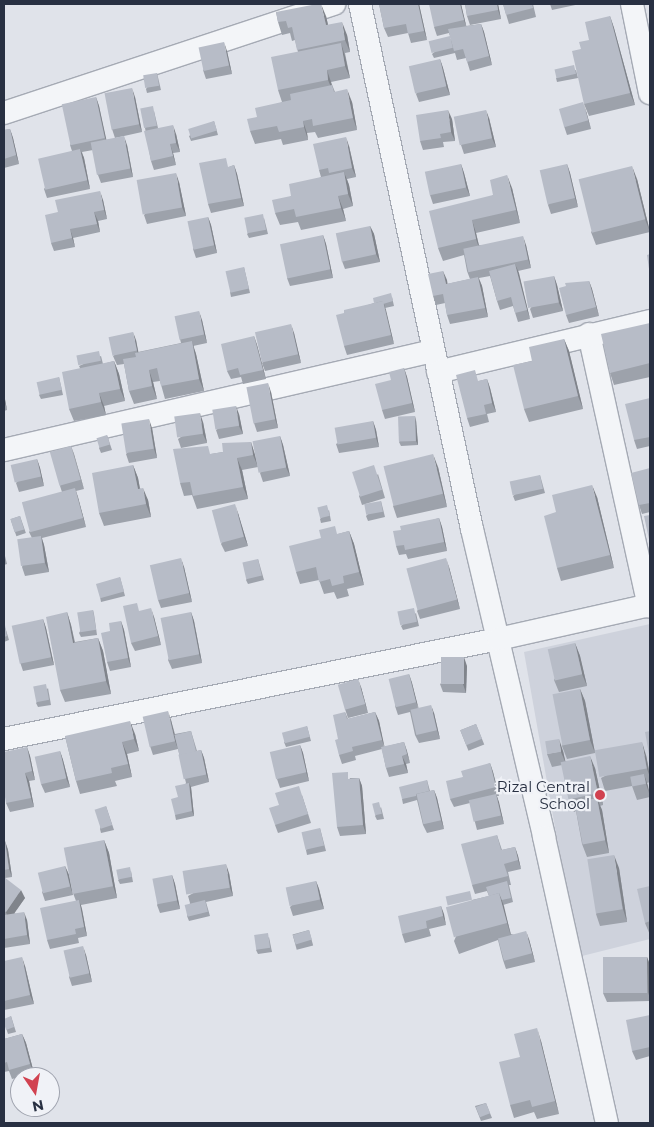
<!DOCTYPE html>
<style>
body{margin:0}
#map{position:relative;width:654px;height:1127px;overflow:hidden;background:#e0e3ea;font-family:Montserrat,sans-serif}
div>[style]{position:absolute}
.built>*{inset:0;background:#ced2dc}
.roads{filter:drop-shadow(1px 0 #a5aab4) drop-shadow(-1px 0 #a5aab4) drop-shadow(0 1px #a5aab4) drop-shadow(0 -1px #a5aab4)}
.street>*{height:22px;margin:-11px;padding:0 11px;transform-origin:11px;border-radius:11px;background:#f3f5f8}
.wall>*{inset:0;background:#9da2ab;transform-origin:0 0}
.shaded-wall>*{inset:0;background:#80848b}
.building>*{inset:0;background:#b7bcc7;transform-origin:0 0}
.dots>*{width:14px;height:14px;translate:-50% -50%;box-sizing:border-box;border:2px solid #f0f2f7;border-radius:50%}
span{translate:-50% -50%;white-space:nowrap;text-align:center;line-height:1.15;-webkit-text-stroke:4.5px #f0f2f7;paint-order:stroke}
.poi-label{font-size:15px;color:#283042}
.right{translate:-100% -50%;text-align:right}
.frame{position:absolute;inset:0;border:5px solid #283042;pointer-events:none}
.north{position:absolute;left:10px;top:1067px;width:50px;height:50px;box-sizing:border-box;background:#f0f2f7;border:1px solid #a0a4af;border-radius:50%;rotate:168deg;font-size:14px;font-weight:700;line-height:20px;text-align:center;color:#283042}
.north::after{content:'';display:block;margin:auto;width:18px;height:22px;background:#d14250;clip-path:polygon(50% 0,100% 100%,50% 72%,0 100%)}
</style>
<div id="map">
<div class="built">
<div style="clip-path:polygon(650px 624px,650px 939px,578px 957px,524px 652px)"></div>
</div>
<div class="roads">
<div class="street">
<div style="left:360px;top:4px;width:537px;rotate:77.96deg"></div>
<div style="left:472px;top:529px;width:316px;rotate:76.8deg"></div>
<div style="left:544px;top:837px;width:293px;rotate:77.6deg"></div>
<div style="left:632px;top:4px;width:91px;rotate:78.6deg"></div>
<div style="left:4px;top:113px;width:348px;rotate:-18.3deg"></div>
<div style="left:589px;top:334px;width:279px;rotate:77.6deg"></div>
<div style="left:438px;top:372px;width:218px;rotate:-13.5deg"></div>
<div style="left:4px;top:450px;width:440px;rotate:-13deg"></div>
<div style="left:4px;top:739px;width:504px;rotate:-11.44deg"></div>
<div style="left:498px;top:639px;width:156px;rotate:-12.6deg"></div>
</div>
</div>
<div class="wall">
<div style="clip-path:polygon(379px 4px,419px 4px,427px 40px,411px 43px,408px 33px,388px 37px,384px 28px)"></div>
<div style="clip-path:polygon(461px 4px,466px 26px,481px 24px,484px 32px,492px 65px,470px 71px,466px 58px,457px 60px,455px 53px,434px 58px,432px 54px,451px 39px,449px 33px,437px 36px,434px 27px)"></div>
<div style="clip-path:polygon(465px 4px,498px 4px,501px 19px,470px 25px,467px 16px)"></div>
<div style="clip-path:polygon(503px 4px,533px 4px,536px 17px,509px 24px)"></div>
<div style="clip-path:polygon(550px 4px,580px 4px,552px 10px)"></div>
<div style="clip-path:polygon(276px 12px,326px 16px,328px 25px,347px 35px,350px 52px,345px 53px,350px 78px,331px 82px,335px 92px,352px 102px,357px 130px,318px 138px,315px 132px,307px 133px,308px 140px,283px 145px,281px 139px,255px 144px,250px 131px,257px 117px,282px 102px,278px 90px,298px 52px,295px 40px,292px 41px,290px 33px,282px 35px,278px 22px)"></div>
<div style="clip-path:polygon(610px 16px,614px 28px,635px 105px,589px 116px,584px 104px,589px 40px)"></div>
<div style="clip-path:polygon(227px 51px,232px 74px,206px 79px,203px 70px)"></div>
<div style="clip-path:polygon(440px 59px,443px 68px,450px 95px,419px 102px,416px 94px)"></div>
<div style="clip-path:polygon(576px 70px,578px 78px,557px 82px,556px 78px)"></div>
<div style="clip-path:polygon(157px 73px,161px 90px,147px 93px,146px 89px)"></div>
<div style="clip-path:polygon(96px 97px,99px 106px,106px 140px,127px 145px,133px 177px,101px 183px,98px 175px,93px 150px,82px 152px,84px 158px,90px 189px,47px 198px,44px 189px,72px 151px,70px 145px)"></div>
<div style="clip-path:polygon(135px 97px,142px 132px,115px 138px,112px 129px)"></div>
<div style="clip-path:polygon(154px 111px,158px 128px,176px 134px,180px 152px,173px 153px,176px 165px,154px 170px,151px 161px,145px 128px)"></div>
<div style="clip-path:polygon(586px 111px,591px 129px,567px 135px,564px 126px)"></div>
<div style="clip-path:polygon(489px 118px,496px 147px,464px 154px,461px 145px)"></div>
<div style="clip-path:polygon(452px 119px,455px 141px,443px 142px,444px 147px,423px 150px,420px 141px)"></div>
<div style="clip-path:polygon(214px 121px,218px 135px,191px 141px,189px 136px)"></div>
<div style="clip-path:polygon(10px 129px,13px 138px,19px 164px,4px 168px,4px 130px)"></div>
<div style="clip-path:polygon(349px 146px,356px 177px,347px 179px,349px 185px,353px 206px,343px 209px,346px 221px,301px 230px,298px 222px,280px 225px,275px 213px,291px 196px,321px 177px,319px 170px)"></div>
<div style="clip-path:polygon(461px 164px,464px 173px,470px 196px,433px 204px,430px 195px)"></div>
<div style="clip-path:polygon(567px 164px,570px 173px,578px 207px,551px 214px,548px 205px)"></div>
<div style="clip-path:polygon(234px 165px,237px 174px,244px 206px,211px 213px,208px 204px,229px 167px)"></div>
<div style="clip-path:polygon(637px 179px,650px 232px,596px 245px,591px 232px)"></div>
<div style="clip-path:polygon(179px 182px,186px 216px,147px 224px,144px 215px)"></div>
<div style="clip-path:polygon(512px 188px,520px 223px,476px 233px,479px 245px,526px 245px,531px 268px,518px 271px,530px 319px,518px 322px,513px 306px,500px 310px,497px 301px,490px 276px,479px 278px,482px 286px,488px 317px,450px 324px,447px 315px,445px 303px,436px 305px,433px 296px,443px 271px,447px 284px,470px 279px,467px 271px,464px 255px,443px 261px,438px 248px,493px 195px)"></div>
<div style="clip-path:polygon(103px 200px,107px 219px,98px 221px,100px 232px,73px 238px,75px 247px,54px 251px,51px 243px,58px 212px)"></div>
<div style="clip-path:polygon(208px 217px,211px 225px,217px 253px,196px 258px,193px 249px)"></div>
<div style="clip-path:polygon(264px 218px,268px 234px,249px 238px,247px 234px)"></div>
<div style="clip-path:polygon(370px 226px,374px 234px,380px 262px,345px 269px,342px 261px)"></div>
<div style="clip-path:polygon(323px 235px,326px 244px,333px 278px,290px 286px,287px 278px)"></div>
<div style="clip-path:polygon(244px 267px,250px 293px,231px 297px,230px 292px)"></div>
<div style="clip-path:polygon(554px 276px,557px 285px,563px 311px,533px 318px,530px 309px)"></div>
<div style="clip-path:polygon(589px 281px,592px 289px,599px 316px,569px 323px,566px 315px)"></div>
<div style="clip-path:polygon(392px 297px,394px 306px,385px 308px,394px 344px,347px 355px,344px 346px,344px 313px)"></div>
<div style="clip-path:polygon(202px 320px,207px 343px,193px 346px,196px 354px,204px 391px,165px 399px,160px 381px,153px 382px,157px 399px,134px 404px,129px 391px,124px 364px,117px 365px,113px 356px,136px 340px,138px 352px,181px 343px,180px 339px)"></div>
<div style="clip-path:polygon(650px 323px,650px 377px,614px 385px,610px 373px)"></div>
<div style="clip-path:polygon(294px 333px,301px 363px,265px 371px,262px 363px)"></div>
<div style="clip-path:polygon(254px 336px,257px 345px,266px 379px,243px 384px,241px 377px,231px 379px,227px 371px)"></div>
<div style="clip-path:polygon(564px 339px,569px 351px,583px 409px,529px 422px,524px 409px,532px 361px)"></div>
<div style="clip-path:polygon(101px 356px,103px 364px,114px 361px,119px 374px,125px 401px,104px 406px,106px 415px,74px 421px,69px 409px,80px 368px,79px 366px)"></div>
<div style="clip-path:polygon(404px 368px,407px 377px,415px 412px,385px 419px,382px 410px,391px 380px)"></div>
<div style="clip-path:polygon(59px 377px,63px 395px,41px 399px,39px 395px)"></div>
<div style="clip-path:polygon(487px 379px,490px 388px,496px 412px,487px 414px,489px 422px,470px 427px,467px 418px,479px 381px)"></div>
<div style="clip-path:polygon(271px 392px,278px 428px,257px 432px,254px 423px)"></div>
<div style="clip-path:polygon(4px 394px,7px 410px,4px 411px)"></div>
<div style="clip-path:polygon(650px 398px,650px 446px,637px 449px,634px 440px)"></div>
<div style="clip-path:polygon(239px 414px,243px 434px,219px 439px,216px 430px)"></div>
<div style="clip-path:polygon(416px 420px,418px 445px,401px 446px,399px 442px)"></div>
<div style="clip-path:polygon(373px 421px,376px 430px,379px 447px,339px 453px,336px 444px)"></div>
<div style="clip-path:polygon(203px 422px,207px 443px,181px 448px,178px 439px)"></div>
<div style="clip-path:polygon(152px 428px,157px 458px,129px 463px,126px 454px)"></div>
<div style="clip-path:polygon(107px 435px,112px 450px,101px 453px,99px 448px)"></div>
<div style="clip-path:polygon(280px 436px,283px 445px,290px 476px,263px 482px,260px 473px)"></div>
<div style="clip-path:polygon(251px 442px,255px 455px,258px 467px,242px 470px,248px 499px,197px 509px,192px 495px,184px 496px,180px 483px,211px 454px,223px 452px)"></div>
<div style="clip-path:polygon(71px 446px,84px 489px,76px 491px,86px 527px,42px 538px,44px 545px,49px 572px,25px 576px,22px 567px,32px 538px,29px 532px,62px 492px,60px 486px)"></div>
<div style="clip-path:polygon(37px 459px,40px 468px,44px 486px,19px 492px,16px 483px)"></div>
<div style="clip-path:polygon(133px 465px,138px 478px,140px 488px,148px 500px,151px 517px,104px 526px,99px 513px)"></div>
<div style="clip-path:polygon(438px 467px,447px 507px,397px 518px,393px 506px)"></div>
<div style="clip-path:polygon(650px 468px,650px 512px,642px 514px,639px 505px)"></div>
<div style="clip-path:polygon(378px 474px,385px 498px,362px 505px,359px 496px)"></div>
<div style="clip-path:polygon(540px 475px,545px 493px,515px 501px,513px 496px)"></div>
<div style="clip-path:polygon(597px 497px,614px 568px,561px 581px,557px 568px,556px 512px)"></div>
<div style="clip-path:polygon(381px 501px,385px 517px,368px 521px,366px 516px)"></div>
<div style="clip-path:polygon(329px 510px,331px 521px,321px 523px,320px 519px)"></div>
<div style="clip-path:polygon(238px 513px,248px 546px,225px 552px,221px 544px)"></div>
<div style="left:20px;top:516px;width:18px;height:10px;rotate:71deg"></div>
<div style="clip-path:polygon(439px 518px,442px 527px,447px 551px,408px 559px,406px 554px,399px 555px,396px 546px,401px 530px)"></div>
<div style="clip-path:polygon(349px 531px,354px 544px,364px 585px,347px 589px,349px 596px,337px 599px,334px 592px,324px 594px,319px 580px,300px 584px,296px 572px,338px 534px)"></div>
<div style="clip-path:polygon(4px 552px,7px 564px,4px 565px)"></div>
<div style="clip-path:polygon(258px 559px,264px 580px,248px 584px,246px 580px)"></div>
<div style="clip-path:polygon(184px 567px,192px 602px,161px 608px,158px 600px)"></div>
<div style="clip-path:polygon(449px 567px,460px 609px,420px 619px,417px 611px)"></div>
<div style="clip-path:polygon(120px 577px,125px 596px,101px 602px,100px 597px)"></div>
<div style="clip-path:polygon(93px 610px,94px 614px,97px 635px,81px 637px,79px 633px)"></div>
<div style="clip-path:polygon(140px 611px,154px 617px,161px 645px,135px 651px,131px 643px)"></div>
<div style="clip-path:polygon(67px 612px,71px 625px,75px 642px,98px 638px,103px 651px,111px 694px,65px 702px,60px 690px)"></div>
<div style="clip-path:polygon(191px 612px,194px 621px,202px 663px,172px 669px,168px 660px)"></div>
<div style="clip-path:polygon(416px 613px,419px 626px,403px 630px,401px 626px)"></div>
<div style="clip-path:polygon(43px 619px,46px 628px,54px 665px,23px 671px,20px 662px)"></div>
<div style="clip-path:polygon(121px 621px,124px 630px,131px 667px,110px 671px,107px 662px,110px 631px)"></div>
<div style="clip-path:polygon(4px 625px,6px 630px,9px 640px,4px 642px)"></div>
<div style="clip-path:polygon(575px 643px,580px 656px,587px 686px,559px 692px,554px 680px)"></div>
<div style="clip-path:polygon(467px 666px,466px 693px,443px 692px,440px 684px)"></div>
<div style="clip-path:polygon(409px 674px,412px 683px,418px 708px,434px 713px,440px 739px,419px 743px,415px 735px,410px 712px,398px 715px,395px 706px)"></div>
<div style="clip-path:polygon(361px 687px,368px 713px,348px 718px,345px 709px)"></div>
<div style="clip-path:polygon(48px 688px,51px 705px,38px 707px,36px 703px)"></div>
<div style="clip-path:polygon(580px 689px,585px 701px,595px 753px,567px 759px,562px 746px)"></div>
<div style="clip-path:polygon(345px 712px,348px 719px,375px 712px,379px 721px,384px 747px,404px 742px,410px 763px,406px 764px,408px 773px,389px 777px,386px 768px,382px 749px,355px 756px,356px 760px,342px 764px,339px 755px,338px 739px)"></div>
<div style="clip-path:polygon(171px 720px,175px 734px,191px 731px,197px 751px,201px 750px,204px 758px,209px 782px,191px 787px,194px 816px,176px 820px,175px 815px,178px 797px,186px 783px,178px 749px,153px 755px,150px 746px)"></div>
<div style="left:476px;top:724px;width:22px;height:17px;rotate:68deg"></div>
<div style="clip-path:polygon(307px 726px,311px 741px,286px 747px,284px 742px)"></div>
<div style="clip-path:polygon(135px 734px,139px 751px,127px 754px,132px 777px,115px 781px,117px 786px,80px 794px,76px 781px,65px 736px)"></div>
<div style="clip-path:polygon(300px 745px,303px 753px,309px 781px,280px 788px,277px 779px)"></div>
<div style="clip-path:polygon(27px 747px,30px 756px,35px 780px,29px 781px,34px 807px,10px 812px,6px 803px)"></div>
<div style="clip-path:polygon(60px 751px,63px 760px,70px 787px,45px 793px,41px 784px)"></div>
<div style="clip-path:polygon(563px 751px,565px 761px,595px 768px,603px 805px,600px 806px,602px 810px,609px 853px,587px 857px,582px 844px,576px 811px,574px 812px,569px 799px,562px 765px,552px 767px,547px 754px)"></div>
<div style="clip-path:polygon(646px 755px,650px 774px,650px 782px,647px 783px,650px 797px,637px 800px,632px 786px,605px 791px,601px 778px)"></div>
<div style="clip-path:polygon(490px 763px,493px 772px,499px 796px,497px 796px,504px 824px,477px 830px,470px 803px,454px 807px,450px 799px,463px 777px)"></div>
<div style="clip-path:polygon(350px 778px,359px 778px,362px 786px,366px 834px,340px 836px,337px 827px)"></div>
<div style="clip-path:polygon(427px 780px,430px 791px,434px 790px,437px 798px,444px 829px,427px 833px,423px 825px,417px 800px,403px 804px,402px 799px)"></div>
<div style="clip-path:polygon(302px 795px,311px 823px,278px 833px,275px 825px,279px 805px)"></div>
<div style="clip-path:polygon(106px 806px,114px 830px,101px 833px,100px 829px)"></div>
<div style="clip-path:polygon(381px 807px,384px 819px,377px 820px,375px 816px)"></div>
<div style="clip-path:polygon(320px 828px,326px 851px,307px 855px,306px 850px)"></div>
<div style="clip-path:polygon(497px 835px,502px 850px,515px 847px,518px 856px,521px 869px,508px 872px,511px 885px,509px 885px,513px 902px,503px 905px,511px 934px,529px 939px,535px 962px,506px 969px,503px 960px,498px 940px,459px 954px,454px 941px,472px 900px,489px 896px,487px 891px,475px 894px,472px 885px)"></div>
<div style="clip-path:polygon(104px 840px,109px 853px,117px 898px,81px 905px,87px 936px,78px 938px,79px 943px,50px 949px,47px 940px,76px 901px,73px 893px)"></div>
<div style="clip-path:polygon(4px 841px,5px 841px,8px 850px,12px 877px,5px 878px,25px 898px,14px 913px,27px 920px,30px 944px,4px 948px)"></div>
<div style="clip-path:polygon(65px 866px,69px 875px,73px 895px,45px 901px,42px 892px)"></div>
<div style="clip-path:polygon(619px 868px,627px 922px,600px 926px,596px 914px)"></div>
<div style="clip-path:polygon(131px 871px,133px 882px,120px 884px,118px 880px)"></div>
<div style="clip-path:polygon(229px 873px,233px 896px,206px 902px,210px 916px,189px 921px,187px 916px,190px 903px,188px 896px)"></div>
<div style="clip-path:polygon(172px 875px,175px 884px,180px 909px,160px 913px,157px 905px)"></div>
<div style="clip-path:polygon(316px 881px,319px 889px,324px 909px,293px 916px,290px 907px)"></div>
<div style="clip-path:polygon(650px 886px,650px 935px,645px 923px)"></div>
<div style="clip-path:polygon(441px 906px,446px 925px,429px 929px,431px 936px,405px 943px,402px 934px)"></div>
<div style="left:309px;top:930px;width:16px;height:17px;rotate:75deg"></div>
<div style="clip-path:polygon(269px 937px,272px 952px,258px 954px,256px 950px)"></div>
<div style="clip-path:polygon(86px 955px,92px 982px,72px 986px,69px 977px)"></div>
<div style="clip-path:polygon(647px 957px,650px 965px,650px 1001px,607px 1002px,603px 993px)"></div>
<div style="clip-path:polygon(4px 961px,25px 966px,34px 1004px,4px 1010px)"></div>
<div style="clip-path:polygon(650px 1015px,650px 1056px,636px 1060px,632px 1051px)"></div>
<div style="clip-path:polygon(11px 1016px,16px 1032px,8px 1034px,4px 1022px)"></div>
<div style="clip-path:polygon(22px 1034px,26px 1043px,34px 1073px,12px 1079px,9px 1071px,4px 1072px,4px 1039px)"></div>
<div style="clip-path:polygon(541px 1041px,559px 1114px,537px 1119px,534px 1112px,514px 1118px,510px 1105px,520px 1057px)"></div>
<div style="clip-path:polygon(486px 1103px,492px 1118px,481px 1121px,475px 1106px)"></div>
</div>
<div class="shaded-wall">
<div style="clip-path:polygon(321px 4px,326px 16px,331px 38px,326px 25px)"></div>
<div style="clip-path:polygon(418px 4px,419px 4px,427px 40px,424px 31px)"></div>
<div style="clip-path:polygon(460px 4px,461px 4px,467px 29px,464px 20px)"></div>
<div style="clip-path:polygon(497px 4px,498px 4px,501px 19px,498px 10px)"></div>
<div style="clip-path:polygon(610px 16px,614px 28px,635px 105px,630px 93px)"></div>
<div style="clip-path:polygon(342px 22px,347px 35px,350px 52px,345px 40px)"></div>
<div style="clip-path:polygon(481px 24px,484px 32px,492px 65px,489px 56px)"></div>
<div style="clip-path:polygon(224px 42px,227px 51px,232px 74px,229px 65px)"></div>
<div style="clip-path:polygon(341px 43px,345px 56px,350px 78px,345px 66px)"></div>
<div style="clip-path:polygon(440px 59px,443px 68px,450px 95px,446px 86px)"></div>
<div style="clip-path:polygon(327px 70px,331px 82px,333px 92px,328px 80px)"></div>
<div style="clip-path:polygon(132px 88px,135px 97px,142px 132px,139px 124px)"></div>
<div style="clip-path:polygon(347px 89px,352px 102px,357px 130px,353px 118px)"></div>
<div style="clip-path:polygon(96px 97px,99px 106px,108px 147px,105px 138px)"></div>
<div style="clip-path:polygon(583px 102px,586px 111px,591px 129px,588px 120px)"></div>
<div style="clip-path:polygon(448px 110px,452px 119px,455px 141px,451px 132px)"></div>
<div style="clip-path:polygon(486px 110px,489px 118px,496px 147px,492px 138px)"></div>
<div style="clip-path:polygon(303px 121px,307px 133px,308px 140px,304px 127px)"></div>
<div style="clip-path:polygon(173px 125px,176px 134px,180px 152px,176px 143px)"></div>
<div style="clip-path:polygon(10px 129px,13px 138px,19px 164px,16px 155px)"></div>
<div style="clip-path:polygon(124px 136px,127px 145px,133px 177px,130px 168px)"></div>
<div style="clip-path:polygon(346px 137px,349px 146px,356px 177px,352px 168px)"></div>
<div style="clip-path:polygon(170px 144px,173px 153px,176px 165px,173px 156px)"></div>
<div style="clip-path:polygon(80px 149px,84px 158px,90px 189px,87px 180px)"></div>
<div style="clip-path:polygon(461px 164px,464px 173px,470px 196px,466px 187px)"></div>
<div style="clip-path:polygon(567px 164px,570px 173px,578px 207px,575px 198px)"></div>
<div style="clip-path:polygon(234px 165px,237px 174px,244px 206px,241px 198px)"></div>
<div style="clip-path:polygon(632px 166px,637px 179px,650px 232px,645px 219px)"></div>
<div style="clip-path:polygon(344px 172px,349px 185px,353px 206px,348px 194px)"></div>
<div style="clip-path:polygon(176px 173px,179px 182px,186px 216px,182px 207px)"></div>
<div style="clip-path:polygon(507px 175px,512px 188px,520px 223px,516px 210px)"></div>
<div style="clip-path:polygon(100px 191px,103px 200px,107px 219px,104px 210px)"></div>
<div style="clip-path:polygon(338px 196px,343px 209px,346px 221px,341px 208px)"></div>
<div style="clip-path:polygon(94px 212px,98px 221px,100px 232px,97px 224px)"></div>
<div style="clip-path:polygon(208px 217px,211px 225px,217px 253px,214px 245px)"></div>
<div style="clip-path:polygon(472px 220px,476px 233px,480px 251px,476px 239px)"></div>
<div style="clip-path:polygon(370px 226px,374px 234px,380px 262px,376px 254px)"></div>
<div style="clip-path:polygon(70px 229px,73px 238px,75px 247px,72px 238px)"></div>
<div style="clip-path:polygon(323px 235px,326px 244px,333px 278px,330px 269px)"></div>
<div style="clip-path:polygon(523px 236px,526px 245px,531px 268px,528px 259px)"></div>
<div style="clip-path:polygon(515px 264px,519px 273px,530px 319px,527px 310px)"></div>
<div style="clip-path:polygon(443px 271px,447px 280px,449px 293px,446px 284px)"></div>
<div style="clip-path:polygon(554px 276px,557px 285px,563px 311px,559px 303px)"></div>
<div style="clip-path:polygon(478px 277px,482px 286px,488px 317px,485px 308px)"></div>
<div style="clip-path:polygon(589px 281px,592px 289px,599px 316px,596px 307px)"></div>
<div style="clip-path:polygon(383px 301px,386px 310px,394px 344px,391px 335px)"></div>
<div style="clip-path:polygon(199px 311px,202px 320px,207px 343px,204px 334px)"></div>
<div style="clip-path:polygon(291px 324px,294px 333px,301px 363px,298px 354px)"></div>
<div style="clip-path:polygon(133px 332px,136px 340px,140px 360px,137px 351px)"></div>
<div style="clip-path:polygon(254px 336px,257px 345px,266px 379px,263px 370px)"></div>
<div style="clip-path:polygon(564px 339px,569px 351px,583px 409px,578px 396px)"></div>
<div style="clip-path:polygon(192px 341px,196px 354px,204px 391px,199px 379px)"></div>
<div style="clip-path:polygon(114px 361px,119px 374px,125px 401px,120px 389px)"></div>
<div style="clip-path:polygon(404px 368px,407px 377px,415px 412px,412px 403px)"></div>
<div style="clip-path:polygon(149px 370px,153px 382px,157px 399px,152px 386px)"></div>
<div style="clip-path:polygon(487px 379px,490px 388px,496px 412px,492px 403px)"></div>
<div style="clip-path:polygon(268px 383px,271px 392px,278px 428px,275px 419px)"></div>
<div style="clip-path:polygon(99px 393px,104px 406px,106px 415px,101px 402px)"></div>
<div style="clip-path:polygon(4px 394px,7px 410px,4px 400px)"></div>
<div style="clip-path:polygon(236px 406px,239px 414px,243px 434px,239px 426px)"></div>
<div style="clip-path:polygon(200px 413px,203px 422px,207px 443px,203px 434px)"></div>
<div style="clip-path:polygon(415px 416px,416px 420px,418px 445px,416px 441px)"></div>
<div style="clip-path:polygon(149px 419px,152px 428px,157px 458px,154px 449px)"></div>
<div style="clip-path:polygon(373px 421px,376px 430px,379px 447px,376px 438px)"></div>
<div style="clip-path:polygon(280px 436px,283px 445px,290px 476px,286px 467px)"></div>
<div style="clip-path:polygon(251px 442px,255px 455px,258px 467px,253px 455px)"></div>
<div style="clip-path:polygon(71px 446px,74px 454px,84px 489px,81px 480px)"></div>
<div style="clip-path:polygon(433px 454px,438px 467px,447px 507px,443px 494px)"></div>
<div style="clip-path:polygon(237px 458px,242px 470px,248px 499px,243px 487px)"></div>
<div style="clip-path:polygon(37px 459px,40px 468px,44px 486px,41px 477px)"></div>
<div style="clip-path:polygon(133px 465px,138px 478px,142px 502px,138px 489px)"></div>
<div style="clip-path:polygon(592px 485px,597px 497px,614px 568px,610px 555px)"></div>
<div style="clip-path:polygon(75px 488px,78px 497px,86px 527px,83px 518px)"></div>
<div style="clip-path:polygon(143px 488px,148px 500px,151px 517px,146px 504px)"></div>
<div style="clip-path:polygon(235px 504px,238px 513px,248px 546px,244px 537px)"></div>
<div style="clip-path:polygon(439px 518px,442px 527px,447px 551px,444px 542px)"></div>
<div style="clip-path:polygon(349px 531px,354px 544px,364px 585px,359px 572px)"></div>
<div style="clip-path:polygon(41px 536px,44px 545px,49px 572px,45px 563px)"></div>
<div style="clip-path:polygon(181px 558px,184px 567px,192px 602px,189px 593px)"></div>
<div style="clip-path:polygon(446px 558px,449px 567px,460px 609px,457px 600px)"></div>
<div style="clip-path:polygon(151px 608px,154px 617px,161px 645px,158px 636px)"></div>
<div style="clip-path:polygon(67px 612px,71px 625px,77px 656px,73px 643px)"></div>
<div style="clip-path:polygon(191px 612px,194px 621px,202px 663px,199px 654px)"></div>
<div style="clip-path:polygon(43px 619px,46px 628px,54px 665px,51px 657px)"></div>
<div style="clip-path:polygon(121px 621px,124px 630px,131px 667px,128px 658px)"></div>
<div style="clip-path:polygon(98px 638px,103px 651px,111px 694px,106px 681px)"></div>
<div style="clip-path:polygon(575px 643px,580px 656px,587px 686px,582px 674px)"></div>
<div style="clip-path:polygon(464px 657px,467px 666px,466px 693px,463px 684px)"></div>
<div style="clip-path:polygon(409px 674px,412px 683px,419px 710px,416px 702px)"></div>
<div style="clip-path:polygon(358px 679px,361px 687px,368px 713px,365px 704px)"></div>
<div style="clip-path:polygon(580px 689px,585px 701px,595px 753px,590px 740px)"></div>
<div style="clip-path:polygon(431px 705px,434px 713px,440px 739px,437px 730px)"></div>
<div style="clip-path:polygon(168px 711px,171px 720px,178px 749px,175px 741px)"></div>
<div style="clip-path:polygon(375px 712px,379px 721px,385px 749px,382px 740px)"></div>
<div style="clip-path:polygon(130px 721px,135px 734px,139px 751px,134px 739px)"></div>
<div style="clip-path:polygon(559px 739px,563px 751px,566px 764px,561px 752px)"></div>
<div style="clip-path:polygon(122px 742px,127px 754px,132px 777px,128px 764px)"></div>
<div style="clip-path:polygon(404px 742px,407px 751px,410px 763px,407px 754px)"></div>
<div style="clip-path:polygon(642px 742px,646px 755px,650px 777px,647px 769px)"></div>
<div style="clip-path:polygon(300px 745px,303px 753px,309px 781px,306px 772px)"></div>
<div style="clip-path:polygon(27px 747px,30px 756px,35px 780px,32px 771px)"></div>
<div style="clip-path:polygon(201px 750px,204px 758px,209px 782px,206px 774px)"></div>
<div style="clip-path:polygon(60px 751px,63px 760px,70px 787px,66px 778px)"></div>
<div style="clip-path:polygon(402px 756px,406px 764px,408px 773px,404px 764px)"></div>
<div style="clip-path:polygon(590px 756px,595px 768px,603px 805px,598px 793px)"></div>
<div style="clip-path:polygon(490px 763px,493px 772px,499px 796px,496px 787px)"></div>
<div style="clip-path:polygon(25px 773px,29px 781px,34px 807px,31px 798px)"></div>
<div style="clip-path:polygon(644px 774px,648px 786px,650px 796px,646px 784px)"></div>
<div style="clip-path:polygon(359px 778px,362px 786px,366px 834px,363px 825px)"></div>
<div style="clip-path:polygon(189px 783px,191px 787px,194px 816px,192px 811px)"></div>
<div style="clip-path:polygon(434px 790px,437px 798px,444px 829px,441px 820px)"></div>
<div style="clip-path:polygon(496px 794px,499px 802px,504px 824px,501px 815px)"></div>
<div style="clip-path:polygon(597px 798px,602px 810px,609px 853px,605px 840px)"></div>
<div style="clip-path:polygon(104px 840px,109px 853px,117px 898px,113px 886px)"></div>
<div style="clip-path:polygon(5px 841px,8px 850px,12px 877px,9px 869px)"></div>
<div style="clip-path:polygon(515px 847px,518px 856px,521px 869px,518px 860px)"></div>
<div style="clip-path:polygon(614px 855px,619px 868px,627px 922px,623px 909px)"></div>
<div style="clip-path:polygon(226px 864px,229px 873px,233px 896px,230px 888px)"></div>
<div style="clip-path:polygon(65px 866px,69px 875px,73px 895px,70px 886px)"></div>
<div style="clip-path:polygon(172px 875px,175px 884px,180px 909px,177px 901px)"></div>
<div style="clip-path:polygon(316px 881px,319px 889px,324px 909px,320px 900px)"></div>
<div style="clip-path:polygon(21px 890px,25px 898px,9px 921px,6px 912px)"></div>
<div style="clip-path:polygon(499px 893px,504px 906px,511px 936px,507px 923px)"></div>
<div style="clip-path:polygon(79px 900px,82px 909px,87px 936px,84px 927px)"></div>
<div style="clip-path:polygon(441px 906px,444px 914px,446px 925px,443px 916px)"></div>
<div style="clip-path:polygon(24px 912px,27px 920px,30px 944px,27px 935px)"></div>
<div style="clip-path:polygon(526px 931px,529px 939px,535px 962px,532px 953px)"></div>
<div style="clip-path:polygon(83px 946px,86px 955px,92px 982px,89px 973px)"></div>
<div style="clip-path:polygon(22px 957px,25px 966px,34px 1004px,30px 995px)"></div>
<div style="clip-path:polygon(647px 957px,650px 965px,650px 999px,648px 992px)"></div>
<div style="clip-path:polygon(537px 1028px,541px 1041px,559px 1114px,555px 1101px)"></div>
<div style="clip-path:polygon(22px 1034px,26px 1043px,34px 1073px,30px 1064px)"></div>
</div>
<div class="building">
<div style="clip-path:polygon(317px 4px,321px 4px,326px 25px,342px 22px,345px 40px,297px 50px,292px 27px,288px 28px,286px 21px,278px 22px,276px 12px)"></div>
<div style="clip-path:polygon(379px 4px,418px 4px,424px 31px,408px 34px,406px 24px,384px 28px)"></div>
<div style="clip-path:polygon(429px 4px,460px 4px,464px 20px,434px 27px)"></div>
<div style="clip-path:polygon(465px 4px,497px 4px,498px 10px,467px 16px)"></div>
<div style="clip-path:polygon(503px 4px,532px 4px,533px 8px,506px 15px)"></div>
<div style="clip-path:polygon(610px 16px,630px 93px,584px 104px,572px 51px,581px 49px,579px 42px,589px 40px,585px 22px)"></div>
<div style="clip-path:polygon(481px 24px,489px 56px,467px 62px,463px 49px,454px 51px,448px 29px)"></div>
<div style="left:450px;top:36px;width:12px;height:22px;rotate:76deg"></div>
<div style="left:224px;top:42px;width:24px;height:26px;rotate:78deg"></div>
<div style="clip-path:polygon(341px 43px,345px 66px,327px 70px,328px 80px,278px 90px,271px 57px)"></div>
<div style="left:440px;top:59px;width:28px;height:32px;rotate:77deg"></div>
<div style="left:574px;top:65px;width:9px;height:20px;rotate:77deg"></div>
<div style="left:157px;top:73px;width:13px;height:14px;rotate:81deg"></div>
<div style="clip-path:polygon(332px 85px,334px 92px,347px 89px,353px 118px,313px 126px,312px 119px,303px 121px,304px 127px,279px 132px,277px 126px,250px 131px,247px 119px,257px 117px,255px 108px,291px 100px,290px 94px)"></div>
<div style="left:132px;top:88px;width:37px;height:28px;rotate:79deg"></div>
<div style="left:96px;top:97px;width:42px;height:35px;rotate:78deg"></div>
<div style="left:583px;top:102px;width:19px;height:25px;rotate:74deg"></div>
<div style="left:153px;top:106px;width:20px;height:13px;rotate:79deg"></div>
<div style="clip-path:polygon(448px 110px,451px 132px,440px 134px,441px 138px,420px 141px,416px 115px)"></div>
<div style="left:486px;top:110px;width:29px;height:33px;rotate:78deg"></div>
<div style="left:214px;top:121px;width:10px;height:27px;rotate:73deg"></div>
<div style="clip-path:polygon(173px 125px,176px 143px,170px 144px,173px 156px,151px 161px,144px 131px)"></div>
<div style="clip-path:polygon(10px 129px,16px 155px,4px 159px,4px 130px)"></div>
<div style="left:124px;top:136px;width:33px;height:34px;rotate:79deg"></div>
<div style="clip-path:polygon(346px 137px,352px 168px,329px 173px,328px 168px,319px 170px,313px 144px)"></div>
<div style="left:80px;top:149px;width:32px;height:43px;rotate:77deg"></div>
<div style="clip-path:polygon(226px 158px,228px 167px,234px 165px,241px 198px,208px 204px,199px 163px)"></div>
<div style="left:461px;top:164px;width:24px;height:37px;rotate:78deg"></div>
<div style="left:567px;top:164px;width:35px;height:28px;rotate:77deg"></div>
<div style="left:632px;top:166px;width:55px;height:55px;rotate:76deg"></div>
<div style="clip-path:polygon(344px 172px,348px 194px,338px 196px,341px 208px,296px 217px,294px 209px,275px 213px,272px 200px,291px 196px,289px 184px)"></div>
<div style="left:176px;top:173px;width:35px;height:40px;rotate:80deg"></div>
<div style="clip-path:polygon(507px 175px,516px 210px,472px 220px,476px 239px,438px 248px,429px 211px,493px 195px,490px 180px)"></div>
<div style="clip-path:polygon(100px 191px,104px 210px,94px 212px,97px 224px,70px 229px,72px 238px,51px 243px,45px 215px,58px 212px,55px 200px)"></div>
<div style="left:263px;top:214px;width:16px;height:19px;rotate:79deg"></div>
<div style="left:208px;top:217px;width:29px;height:21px;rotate:78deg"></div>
<div style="left:370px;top:226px;width:29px;height:35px;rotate:78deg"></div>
<div style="left:323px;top:235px;width:35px;height:44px;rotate:78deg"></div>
<div style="left:523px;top:236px;width:24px;height:61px;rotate:78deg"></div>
<div style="clip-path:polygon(650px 254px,650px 276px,647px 255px)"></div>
<div style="clip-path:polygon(515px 264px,527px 310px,515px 313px,511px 297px,497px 301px,489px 271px)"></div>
<div style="left:244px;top:267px;width:22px;height:19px;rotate:77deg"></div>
<div style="clip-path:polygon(443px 271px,446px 284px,478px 277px,485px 308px,447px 315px,443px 294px,433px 296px,428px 274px)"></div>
<div style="left:554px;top:276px;width:27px;height:31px;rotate:80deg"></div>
<div style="clip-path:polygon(589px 281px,596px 307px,566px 315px,559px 288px,566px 286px,565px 283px)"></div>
<div style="clip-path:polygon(391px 293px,393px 301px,383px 304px,383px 301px,374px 303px,373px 298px)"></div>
<div style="clip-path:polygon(383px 301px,391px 335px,344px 346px,336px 315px,344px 313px,344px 310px)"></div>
<div style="left:199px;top:311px;width:24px;height:25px;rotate:78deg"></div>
<div style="clip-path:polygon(650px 323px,650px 363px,610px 373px,601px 334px)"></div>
<div style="left:291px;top:324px;width:31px;height:37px;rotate:77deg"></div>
<div style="left:133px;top:332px;width:19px;height:25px;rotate:78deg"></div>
<div style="clip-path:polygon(254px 336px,263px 370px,240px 375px,238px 368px,227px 371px,221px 344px)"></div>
<div style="clip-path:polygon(564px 339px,578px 396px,524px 409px,513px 365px,532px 361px,529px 347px)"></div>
<div style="clip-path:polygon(192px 341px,199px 379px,161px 386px,157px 368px,149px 370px,152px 386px,129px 391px,123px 359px,136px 357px,135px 353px)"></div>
<div style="left:99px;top:351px;width:10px;height:23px;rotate:79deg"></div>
<div style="clip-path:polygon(114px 361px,120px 389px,99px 393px,101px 402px,69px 409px,62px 372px)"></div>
<div style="clip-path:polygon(404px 368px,412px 403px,382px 410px,375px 384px,391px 380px,389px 372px)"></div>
<div style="clip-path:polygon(475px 370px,478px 381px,487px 379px,492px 403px,484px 405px,486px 414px,467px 418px,456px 375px)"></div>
<div style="left:59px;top:377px;width:13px;height:23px;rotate:77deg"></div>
<div style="left:268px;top:383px;width:37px;height:22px;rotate:79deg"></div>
<div style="clip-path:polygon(650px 398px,650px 437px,634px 440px,625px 404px)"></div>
<div style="left:236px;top:406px;width:20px;height:24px;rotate:81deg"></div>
<div style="left:200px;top:413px;width:21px;height:26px;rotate:82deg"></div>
<div style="left:415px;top:416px;width:25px;height:17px;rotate:88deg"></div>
<div style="left:149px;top:419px;width:30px;height:28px;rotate:81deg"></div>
<div style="left:373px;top:421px;width:17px;height:39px;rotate:80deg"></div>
<div style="left:107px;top:435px;width:10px;height:11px;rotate:73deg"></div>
<div style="left:280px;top:436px;width:32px;height:28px;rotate:79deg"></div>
<div style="clip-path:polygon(251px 442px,253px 455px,237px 458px,243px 487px,193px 496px,190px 482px,180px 483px,173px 449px,208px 446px,210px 454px,223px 452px,222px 443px)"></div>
<div style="left:71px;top:446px;width:35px;height:22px;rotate:74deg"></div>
<div style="left:433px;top:454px;width:41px;height:51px;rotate:76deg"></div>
<div style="left:37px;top:459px;width:18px;height:27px;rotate:77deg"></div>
<div style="clip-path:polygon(133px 465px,138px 489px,143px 488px,146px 504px,99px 513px,92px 473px)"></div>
<div style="left:374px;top:465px;width:26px;height:23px;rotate:72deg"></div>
<div style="clip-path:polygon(650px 468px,650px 503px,639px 505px,631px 473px)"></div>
<div style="left:540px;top:475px;width:14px;height:31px;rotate:78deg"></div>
<div style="clip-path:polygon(592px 485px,610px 555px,557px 568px,544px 516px,556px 512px,552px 495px)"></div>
<div style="left:75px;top:488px;width:31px;height:55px;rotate:75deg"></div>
<div style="left:381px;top:501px;width:11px;height:17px;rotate:80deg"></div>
<div style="left:235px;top:504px;width:34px;height:24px;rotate:75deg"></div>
<div style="left:327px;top:505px;width:11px;height:10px;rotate:75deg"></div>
<div style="clip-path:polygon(650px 515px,650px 544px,644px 516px)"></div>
<div style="left:20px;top:516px;width:14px;height:10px;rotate:73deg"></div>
<div style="clip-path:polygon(439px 518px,444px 542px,405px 550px,404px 545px,396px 546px,393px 531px,401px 530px,400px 526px)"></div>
<div style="clip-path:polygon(335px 526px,337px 534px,349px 531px,359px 572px,343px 576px,344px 583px,332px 586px,330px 579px,319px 582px,316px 567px,296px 572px,289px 546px,321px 538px,319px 530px)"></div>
<div style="left:41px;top:536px;width:27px;height:24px;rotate:82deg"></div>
<div style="left:181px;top:558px;width:36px;height:32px;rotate:77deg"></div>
<div style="left:446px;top:558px;width:43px;height:41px;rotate:75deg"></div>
<div style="left:258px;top:559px;width:17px;height:16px;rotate:77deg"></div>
<div style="left:120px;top:577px;width:15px;height:25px;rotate:74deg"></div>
<div style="clip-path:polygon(137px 603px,139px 611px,151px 608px,158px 636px,131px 643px,123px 606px)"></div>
<div style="left:414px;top:608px;width:14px;height:17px;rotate:78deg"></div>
<div style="left:93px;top:610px;width:20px;height:16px;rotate:81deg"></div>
<div style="clip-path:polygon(67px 612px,73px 643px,98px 638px,106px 681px,60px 690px,46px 617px)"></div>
<div style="left:191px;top:612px;width:43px;height:31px;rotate:79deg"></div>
<div style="left:43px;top:619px;width:39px;height:32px;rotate:78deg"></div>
<div style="clip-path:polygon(121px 621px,128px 658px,107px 662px,101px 633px,110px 631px,109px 623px)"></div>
<div style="clip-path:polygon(4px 625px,5px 625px,7px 636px,4px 637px)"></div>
<div style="left:575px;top:643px;width:32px;height:28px;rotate:77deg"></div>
<div style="left:441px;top:657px;width:23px;height:27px"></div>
<div style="left:409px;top:674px;width:29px;height:21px;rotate:76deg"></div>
<div style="left:358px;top:679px;width:26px;height:21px;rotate:74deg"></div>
<div style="left:46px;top:684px;width:16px;height:13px;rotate:79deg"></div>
<div style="left:580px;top:689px;width:52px;height:28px;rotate:79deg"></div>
<div style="left:431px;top:705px;width:26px;height:21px;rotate:77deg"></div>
<div style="left:168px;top:711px;width:31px;height:26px;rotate:77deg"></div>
<div style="clip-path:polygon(345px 712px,347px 719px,375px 712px,382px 740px,352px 747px,353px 751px,339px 755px,335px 740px,338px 739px,333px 715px)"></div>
<div style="clip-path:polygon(130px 721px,134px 739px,122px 742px,128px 764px,111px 768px,112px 773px,76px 781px,65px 736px)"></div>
<div style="left:476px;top:724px;width:16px;height:17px;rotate:68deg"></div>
<div style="left:307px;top:726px;width:11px;height:26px;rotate:75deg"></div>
<div style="left:191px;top:731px;width:21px;height:17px;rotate:76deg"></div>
<div style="clip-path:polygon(650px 731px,650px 760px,645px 732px)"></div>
<div style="left:559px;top:739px;width:13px;height:14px;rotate:81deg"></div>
<div style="clip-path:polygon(404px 742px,407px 754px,402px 756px,404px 764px,386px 768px,381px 747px)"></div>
<div style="left:642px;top:742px;width:27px;height:48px;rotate:80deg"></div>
<div style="left:300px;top:745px;width:28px;height:31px;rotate:77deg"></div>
<div style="clip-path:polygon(27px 747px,32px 771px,25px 773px,31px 798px,6px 803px,4px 791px,4px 752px)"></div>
<div style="left:201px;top:750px;width:25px;height:23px;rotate:78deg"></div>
<div style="left:60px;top:751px;width:28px;height:26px;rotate:77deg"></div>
<div style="left:590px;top:756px;width:38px;height:30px;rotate:78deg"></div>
<div style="clip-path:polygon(490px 763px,496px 787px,450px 799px,446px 781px,463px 777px,461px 771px)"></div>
<div style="clip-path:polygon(348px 772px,348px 779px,359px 778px,363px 825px,337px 827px,332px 773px)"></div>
<div style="left:644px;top:774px;width:10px;height:14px;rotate:79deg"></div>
<div style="clip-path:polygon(427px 780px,429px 791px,416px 794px,416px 796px,402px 799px,399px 787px)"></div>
<div style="clip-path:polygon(189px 783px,192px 811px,175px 815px,171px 799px,178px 797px,175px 786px)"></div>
<div style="clip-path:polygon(299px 786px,308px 814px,275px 825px,269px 808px,279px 805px,275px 793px)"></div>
<div style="left:434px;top:790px;width:31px;height:18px;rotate:77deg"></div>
<div style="left:496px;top:794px;width:22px;height:28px;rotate:77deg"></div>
<div style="left:597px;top:798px;width:43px;height:23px;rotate:79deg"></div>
<div style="left:379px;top:802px;width:12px;height:7px;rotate:76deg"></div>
<div style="left:106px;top:806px;width:20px;height:12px;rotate:72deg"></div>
<div style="left:320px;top:828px;width:18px;height:19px;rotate:77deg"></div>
<div style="clip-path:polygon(497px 835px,501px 850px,515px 847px,518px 860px,504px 864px,508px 876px,472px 885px,461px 844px)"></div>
<div style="left:104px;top:840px;width:47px;height:41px;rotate:79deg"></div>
<div style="clip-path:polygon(4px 841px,5px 841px,9px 869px,4px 870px)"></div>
<div style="left:614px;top:855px;width:55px;height:27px;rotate:81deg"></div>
<div style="left:226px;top:864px;width:24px;height:44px;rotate:81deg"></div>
<div style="left:65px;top:866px;width:21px;height:28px;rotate:76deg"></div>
<div style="left:130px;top:867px;width:10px;height:14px;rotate:79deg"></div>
<div style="left:172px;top:875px;width:26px;height:20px;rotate:79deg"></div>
<div style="clip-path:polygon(4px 877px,21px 890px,6px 912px,4px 911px)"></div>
<div style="left:316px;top:881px;width:19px;height:31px;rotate:78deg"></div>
<div style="clip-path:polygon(507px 881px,511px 898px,502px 900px,499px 893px,489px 896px,486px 887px)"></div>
<div style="clip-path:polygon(650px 886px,650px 921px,645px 923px,637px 889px)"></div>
<div style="left:470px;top:891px;width:9px;height:25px;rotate:77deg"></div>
<div style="left:499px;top:893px;width:31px;height:55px;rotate:75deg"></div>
<div style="clip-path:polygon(79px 900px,84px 927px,75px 929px,76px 934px,47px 940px,40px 908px)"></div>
<div style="left:205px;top:900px;width:12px;height:21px;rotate:76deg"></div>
<div style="clip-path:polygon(441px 906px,443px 916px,426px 921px,427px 928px,402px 934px,398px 916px)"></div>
<div style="clip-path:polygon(24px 912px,27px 935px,4px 939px,4px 915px)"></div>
<div style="left:309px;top:930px;width:10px;height:17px;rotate:73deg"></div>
<div style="left:526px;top:931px;width:23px;height:29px;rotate:75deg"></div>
<div style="left:268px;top:933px;width:15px;height:14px;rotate:82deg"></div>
<div style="left:83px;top:946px;width:28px;height:20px;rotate:77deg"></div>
<div style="clip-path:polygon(22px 957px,30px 995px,4px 1001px,4px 961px)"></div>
<div style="left:603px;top:957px;width:44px;height:36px"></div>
<div style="clip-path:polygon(650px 1015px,650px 1047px,632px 1051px,626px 1020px)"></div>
<div style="clip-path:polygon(11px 1016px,14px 1027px,6px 1030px,4px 1022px,4px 1019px)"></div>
<div style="clip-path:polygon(537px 1028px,555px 1101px,532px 1107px,530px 1100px,510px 1105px,499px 1062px,520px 1057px,514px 1034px)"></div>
<div style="clip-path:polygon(22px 1034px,30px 1064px,9px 1070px,7px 1062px,4px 1063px,4px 1039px)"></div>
<div style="clip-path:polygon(39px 1072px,41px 1077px,21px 1077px,20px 1076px)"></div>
<div style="left:486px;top:1103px;width:11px;height:11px;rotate:68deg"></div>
</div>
<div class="dots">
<div style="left:600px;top:795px;background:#d14250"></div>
</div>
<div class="poi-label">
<span class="right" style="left:590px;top:795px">Rizal Central<br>School</span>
</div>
<div class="frame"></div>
<div class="north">N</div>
</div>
